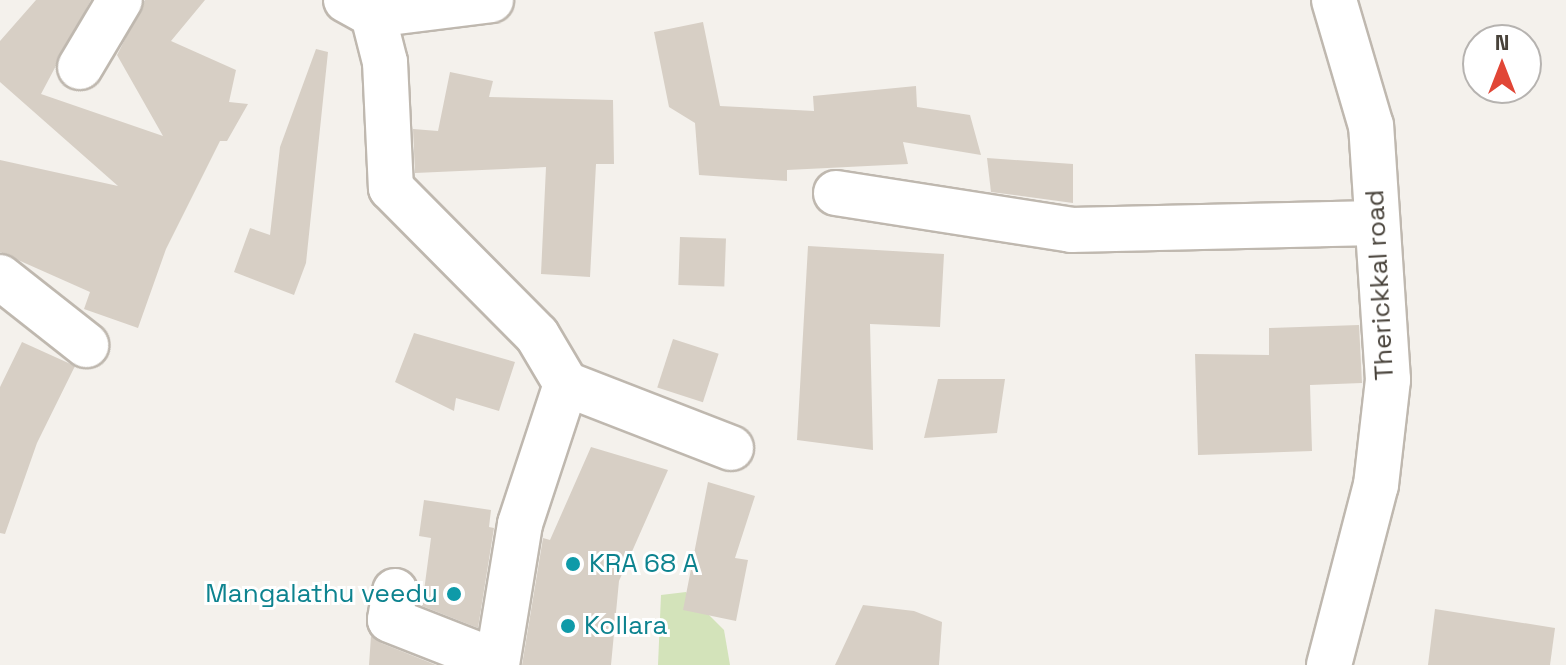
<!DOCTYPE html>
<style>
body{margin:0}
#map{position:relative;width:1566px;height:665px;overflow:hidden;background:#f4f1ec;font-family:"Space Grotesk",sans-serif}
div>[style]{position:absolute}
.green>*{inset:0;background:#d3e3ba}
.building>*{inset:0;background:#d7cfc5;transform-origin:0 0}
.roads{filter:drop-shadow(2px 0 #bfb8af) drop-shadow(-2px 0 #bfb8af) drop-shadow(0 2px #bfb8af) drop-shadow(0 -2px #bfb8af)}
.minor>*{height:44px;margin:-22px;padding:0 22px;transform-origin:22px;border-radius:22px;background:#fff}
.dots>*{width:22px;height:22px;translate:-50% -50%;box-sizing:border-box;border:4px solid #fff;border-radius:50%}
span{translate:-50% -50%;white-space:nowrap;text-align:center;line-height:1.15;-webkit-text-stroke:6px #fff;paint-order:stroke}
.street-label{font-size:26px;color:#48423a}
.culture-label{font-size:26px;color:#0d838f}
.left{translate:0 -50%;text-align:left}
.right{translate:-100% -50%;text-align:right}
.north{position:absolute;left:1462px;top:24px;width:80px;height:80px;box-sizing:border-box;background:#fff;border:2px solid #b6b3b0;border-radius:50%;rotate:0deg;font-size:22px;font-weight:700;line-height:32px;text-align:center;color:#48423a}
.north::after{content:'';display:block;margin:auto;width:28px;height:36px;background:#e14636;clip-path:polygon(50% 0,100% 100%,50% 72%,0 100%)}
</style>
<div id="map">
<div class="green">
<div style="clip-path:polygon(686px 592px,724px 630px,730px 665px,658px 665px,661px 595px)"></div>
</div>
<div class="building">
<div style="clip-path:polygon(36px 0,91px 0,41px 94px,163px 136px,117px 55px,145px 0,205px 0,171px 41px,236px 70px,229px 102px,248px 104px,227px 141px,220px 141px,166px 249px,138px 328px,84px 309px,90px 292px,0 252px,0 160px,118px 186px,0 82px,0 41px)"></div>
<div style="clip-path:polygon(703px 22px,720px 106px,814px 111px,813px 96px,916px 86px,917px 107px,970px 115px,981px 155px,903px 142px,908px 164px,787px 170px,787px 181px,699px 175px,695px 123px,669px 107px,654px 32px)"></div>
<div style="clip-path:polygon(316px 49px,328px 52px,306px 263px,294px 295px,234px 272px,250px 228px,270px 235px,280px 147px)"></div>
<div style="clip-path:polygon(450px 72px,493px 81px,489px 97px,613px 100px,614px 164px,596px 164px,590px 277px,541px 274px,546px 167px,415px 173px,413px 129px,438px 131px)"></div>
<div style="clip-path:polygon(987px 158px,1073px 164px,1073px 203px,991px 192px)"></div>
<div style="left:680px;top:237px;width:46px;height:48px;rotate:2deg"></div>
<div style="clip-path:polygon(808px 246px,944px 254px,940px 327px,870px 324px,873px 450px,797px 440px)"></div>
<div style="clip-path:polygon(1359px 325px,1362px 383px,1310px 385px,1312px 451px,1198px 455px,1195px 354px,1269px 355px,1269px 328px)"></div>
<div style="clip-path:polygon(414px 333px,515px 362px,499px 411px,456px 398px,454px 411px,395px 382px)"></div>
<div style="left:673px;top:339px;width:48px;height:51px;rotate:18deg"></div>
<div style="clip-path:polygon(22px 342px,75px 366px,37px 443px,5px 534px,0 533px,0 387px)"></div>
<div style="clip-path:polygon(938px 379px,1005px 379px,997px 433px,924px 438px)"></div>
<div style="clip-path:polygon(591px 447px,668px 470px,619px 581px,611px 665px,522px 665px,543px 538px,550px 540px)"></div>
<div style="clip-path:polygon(708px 482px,755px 496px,735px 558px,748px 560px,736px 621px,683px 610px)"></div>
<div style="clip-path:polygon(424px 500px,491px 510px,489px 527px,494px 528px,478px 628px,422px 606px,431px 538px,419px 536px)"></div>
<div style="clip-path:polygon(863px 605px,914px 611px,942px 622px,939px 665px,835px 665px)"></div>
<div style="clip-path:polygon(1435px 609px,1555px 628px,1550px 665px,1428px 665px)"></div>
<div style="clip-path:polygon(371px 636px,381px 643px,436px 665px,369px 665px)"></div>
</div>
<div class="roads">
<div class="minor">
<div style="left:346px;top:0;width:31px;rotate:29deg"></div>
<div style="left:373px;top:15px;width:49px;rotate:75.7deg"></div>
<div style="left:385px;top:62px;width:126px;rotate:87.3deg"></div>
<div style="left:391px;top:188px;width:207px;rotate:45.2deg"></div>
<div style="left:537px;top:335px;width:57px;rotate:59.4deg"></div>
<div style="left:566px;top:384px;width:147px;rotate:108.2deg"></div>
<div style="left:520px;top:524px;width:143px;rotate:99.3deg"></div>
<div style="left:373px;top:15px;width:119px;rotate:-7.2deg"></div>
<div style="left:80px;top:67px;width:78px;rotate:-59.2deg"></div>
<div style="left:836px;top:193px;width:238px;rotate:8.9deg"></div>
<div style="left:1071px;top:230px;width:306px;rotate:-1.3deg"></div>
<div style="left:0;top:277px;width:110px;rotate:38.3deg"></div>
<div style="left:566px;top:384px;width:177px;rotate:21.2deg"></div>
<div style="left:395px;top:591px;width:29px;rotate:100deg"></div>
<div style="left:390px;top:620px;width:115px;rotate:21.4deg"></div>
<div style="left:1329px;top:665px;width:186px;rotate:-75.4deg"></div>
<div style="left:1376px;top:485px;width:106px;rotate:-83.5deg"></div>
<div style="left:1388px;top:380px;width:255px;rotate:-93.8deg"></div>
<div style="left:1371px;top:126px;width:131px;rotate:-106.4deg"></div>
</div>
</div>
<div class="dots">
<div style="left:573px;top:564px;background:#0f9aa8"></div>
<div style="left:454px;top:594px;background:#0f9aa8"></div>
<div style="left:568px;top:626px;background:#0f9aa8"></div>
</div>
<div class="street-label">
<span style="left:1380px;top:285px;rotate:-93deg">Therickkal road</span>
</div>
<div class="culture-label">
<span class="left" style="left:589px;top:564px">KRA 68 A</span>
<span class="right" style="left:438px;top:594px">Mangalathu veedu</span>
<span class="left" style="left:584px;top:626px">Kollara</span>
</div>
<div class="north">N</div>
</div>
